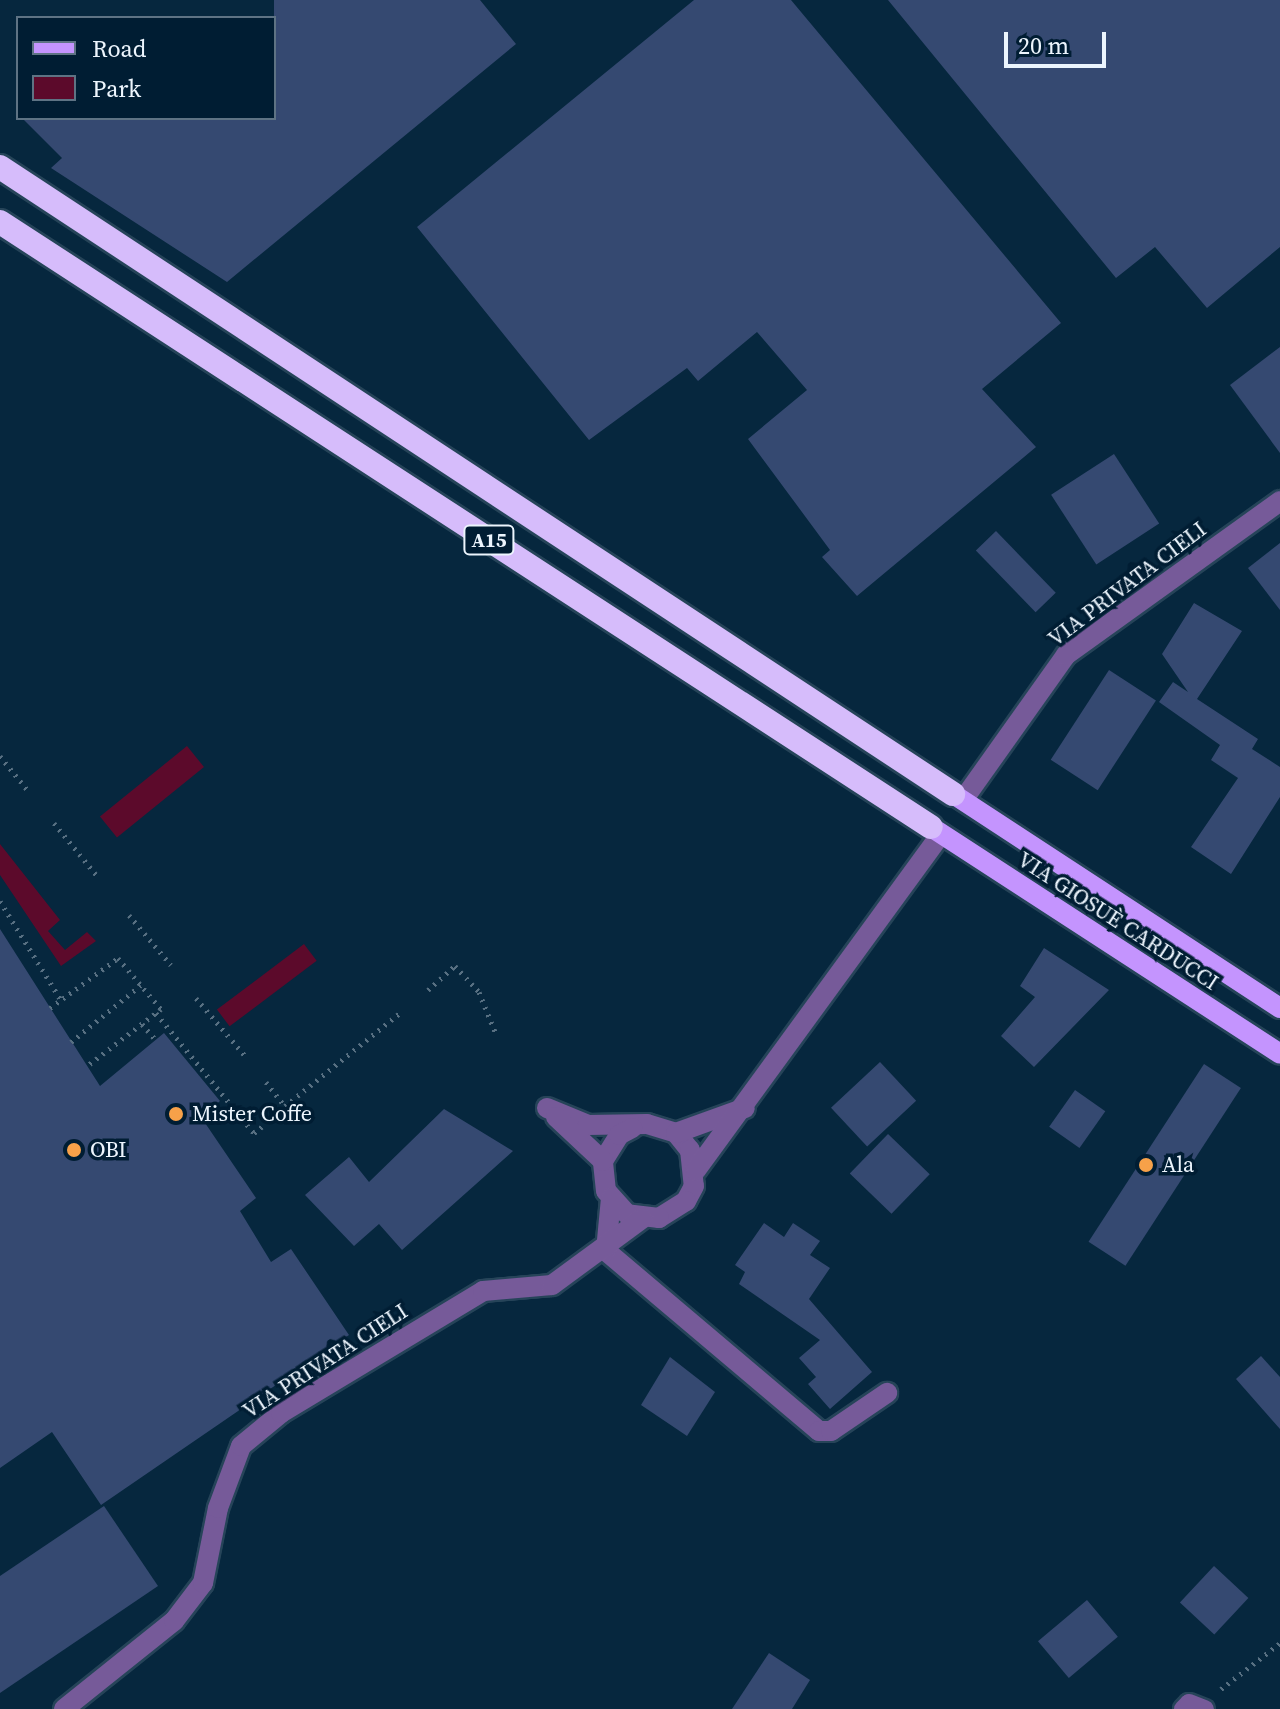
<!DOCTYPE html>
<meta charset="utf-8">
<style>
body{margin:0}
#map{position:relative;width:1280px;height:1709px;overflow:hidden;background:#06273e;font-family:"Source Serif 4",serif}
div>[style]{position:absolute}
.green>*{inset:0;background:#5c0a2b;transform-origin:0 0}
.building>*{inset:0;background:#354971;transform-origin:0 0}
.path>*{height:5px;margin-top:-2.5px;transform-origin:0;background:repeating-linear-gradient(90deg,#587082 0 2px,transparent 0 8px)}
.roads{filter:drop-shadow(2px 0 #264459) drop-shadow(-2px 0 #264459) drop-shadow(0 2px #264459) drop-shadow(0 -2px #264459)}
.service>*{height:18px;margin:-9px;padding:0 9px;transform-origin:9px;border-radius:9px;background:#765a99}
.minor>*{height:20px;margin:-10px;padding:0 10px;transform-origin:10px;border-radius:10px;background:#765a99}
.primary>*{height:20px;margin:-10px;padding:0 10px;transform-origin:10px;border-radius:10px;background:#c494fe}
.motorway>*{height:24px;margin:-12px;padding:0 12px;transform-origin:12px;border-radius:12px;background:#d6bcfb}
.dots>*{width:22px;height:22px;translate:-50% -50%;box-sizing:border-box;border:4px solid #001d33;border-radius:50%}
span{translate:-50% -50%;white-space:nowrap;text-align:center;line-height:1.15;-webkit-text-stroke:7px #001d33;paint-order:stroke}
.shield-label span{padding:2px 6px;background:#001d33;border:2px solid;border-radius:6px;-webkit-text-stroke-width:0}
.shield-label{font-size:20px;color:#ecf5fd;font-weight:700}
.street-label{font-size:22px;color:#ecf5fd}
.poi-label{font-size:22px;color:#ecf5fd}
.left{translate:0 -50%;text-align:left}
.legend{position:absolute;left:16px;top:16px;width:260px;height:104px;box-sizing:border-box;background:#001d33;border:2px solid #5e7384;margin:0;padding:10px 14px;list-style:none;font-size:24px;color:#ecf5fd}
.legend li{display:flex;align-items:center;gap:16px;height:40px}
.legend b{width:40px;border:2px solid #5e7384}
.scale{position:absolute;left:1004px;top:32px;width:102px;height:36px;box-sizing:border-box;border:4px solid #ecf5fd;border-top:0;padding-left:10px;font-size:24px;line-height:28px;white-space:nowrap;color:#ecf5fd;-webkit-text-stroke:6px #001d33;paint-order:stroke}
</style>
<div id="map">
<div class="green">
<div style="left:187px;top:746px;width:27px;height:112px;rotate:51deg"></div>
<div style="clip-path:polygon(0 844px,60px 920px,48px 931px,65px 950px,87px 932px,96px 941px,61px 966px,0 875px)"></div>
<div style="left:304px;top:944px;width:21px;height:109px;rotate:53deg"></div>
</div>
<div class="building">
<div style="clip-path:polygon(274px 0,480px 0,516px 44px,227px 282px,51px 168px,62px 158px,22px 118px,274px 118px)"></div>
<div style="clip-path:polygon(694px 0,791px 0,1061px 323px,982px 389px,1036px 447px,857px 596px,822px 557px,830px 550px,748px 439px,807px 390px,757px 332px,698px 381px,687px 368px,589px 440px,417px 227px)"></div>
<div style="clip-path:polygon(888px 0,1280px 0,1280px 247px,1207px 308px,1155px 247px,1116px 278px)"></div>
<div style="clip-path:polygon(1280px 347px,1280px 453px,1230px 385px)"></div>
<div style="left:1114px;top:454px;width:83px;height:75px;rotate:57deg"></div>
<div style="left:996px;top:531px;width:86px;height:28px;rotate:46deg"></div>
<div style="clip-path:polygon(1280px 543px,1280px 610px,1248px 568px)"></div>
<div style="clip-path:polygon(1194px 603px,1242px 631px,1197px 699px,1258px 739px,1252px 749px,1280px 767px,1280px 797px,1231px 874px,1191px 847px,1238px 778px,1211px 760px,1220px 745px,1159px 702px,1173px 682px,1188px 692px,1162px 654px)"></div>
<div style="left:1109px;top:670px;width:56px;height:107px;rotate:33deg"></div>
<div style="clip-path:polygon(0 929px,100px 1086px,164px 1033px,220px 1101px,201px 1117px,256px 1198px,240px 1211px,271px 1262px,291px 1249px,349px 1335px,101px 1505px,52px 1432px,0 1468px)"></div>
<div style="clip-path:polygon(1044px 948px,1109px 990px,1034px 1067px,1001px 1036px,1035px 997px,1020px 986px)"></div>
<div style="left:880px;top:1062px;width:53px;height:67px;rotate:47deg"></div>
<div style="left:1204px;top:1064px;width:44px;height:212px;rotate:33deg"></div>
<div style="left:1075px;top:1090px;width:37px;height:45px;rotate:35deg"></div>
<div style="clip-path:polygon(444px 1109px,513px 1151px,402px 1250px,379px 1224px,354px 1246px,305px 1195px,349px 1157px,369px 1182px)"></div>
<div style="left:888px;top:1134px;width:58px;height:55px;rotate:44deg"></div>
<div style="clip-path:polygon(764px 1223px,784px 1237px,793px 1223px,820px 1241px,810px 1255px,830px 1268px,809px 1299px,872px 1372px,830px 1409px,808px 1384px,816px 1377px,799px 1358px,820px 1340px,739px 1284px,745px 1272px,735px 1265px)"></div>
<div style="clip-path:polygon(1261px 1356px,1280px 1377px,1280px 1429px,1236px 1379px)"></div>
<div style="clip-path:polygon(670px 1357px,715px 1392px,687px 1436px,641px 1405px)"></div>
<div style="clip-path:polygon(104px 1506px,158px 1586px,0 1693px,0 1576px)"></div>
<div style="left:1214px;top:1566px;width:47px;height:50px;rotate:43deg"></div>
<div style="left:1087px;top:1600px;width:48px;height:64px;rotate:50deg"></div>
<div style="clip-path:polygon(769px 1653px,810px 1680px,792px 1709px,732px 1709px)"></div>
</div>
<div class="path">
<div style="left:0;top:756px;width:46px;rotate:51.1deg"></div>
<div style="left:54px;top:823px;width:70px;rotate:50.8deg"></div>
<div style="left:0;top:901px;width:116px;rotate:58.4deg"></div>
<div style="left:129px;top:915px;width:65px;rotate:50deg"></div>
<div style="left:428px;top:990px;width:36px;rotate:-42deg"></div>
<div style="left:455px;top:966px;width:35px;rotate:47deg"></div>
<div style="left:479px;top:992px;width:45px;rotate:68deg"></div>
<div style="left:196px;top:998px;width:77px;rotate:49.7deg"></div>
<div style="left:50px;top:1008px;width:84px;rotate:-36.3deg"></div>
<div style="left:118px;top:958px;width:67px;rotate:49.9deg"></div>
<div style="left:161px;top:1009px;width:93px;rotate:142.4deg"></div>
<div style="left:156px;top:1013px;width:155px;rotate:50.8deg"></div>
<div style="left:254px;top:1133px;width:14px;rotate:-39deg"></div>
<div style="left:142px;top:1024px;width:21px;rotate:49deg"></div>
<div style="left:71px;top:1042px;width:90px;rotate:-39.2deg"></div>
<div style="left:266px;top:1082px;width:31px;rotate:52deg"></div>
<div style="left:285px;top:1106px;width:149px;rotate:-39deg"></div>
<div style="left:1221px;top:1689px;width:75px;rotate:-37.9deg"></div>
</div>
<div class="roads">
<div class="service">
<div style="left:1183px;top:1709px;width:8px;rotate:-45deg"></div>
<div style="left:1189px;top:1703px;width:17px;rotate:21deg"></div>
</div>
<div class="minor">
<div style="left:963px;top:800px;width:178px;rotate:-54.6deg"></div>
<div style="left:1066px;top:655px;width:264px;rotate:-35.7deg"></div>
<div style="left:547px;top:1108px;width:44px;rotate:22.5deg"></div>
<div style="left:588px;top:1125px;width:59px;rotate:-1deg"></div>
<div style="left:647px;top:1124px;width:30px;rotate:17deg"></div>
<div style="left:676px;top:1133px;width:22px;rotate:51deg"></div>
<div style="left:690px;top:1150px;width:36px;rotate:84deg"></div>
<div style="left:694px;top:1186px;width:17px;rotate:118deg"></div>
<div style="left:686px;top:1201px;width:32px;rotate:148deg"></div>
<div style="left:659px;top:1218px;width:32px;rotate:-173deg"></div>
<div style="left:627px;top:1214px;width:31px;rotate:-132deg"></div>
<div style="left:606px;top:1191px;width:30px;rotate:-96deg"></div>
<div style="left:603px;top:1161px;width:31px;rotate:-58deg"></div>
<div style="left:619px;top:1135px;width:15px;rotate:-28deg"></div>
<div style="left:556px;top:1117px;width:64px;rotate:43.1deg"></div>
<div style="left:676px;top:1133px;width:73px;rotate:-19.9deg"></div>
<div style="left:696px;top:1170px;width:416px;rotate:-53.9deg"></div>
<div style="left:606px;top:1251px;width:279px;rotate:40.2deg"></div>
<div style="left:819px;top:1431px;width:12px"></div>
<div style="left:831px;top:1431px;width:68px;rotate:-34.2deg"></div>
<div style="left:606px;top:1251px;width:53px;rotate:-84.6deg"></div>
<div style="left:64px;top:1709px;width:141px;rotate:-38.7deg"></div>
<div style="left:174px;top:1621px;width:48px;rotate:-52.7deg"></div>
<div style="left:203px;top:1583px;width:76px;rotate:-78.7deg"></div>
<div style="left:218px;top:1508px;width:66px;rotate:-69.6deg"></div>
<div style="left:241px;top:1446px;width:52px;rotate:-39.5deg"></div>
<div style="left:281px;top:1413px;width:236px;rotate:-31.1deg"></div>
<div style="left:483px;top:1291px;width:69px;rotate:-5deg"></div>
<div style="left:552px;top:1285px;width:112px;rotate:-36.3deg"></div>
</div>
<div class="primary">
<div style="left:953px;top:794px;width:391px;rotate:33.2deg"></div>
<div style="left:931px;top:827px;width:416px;rotate:33deg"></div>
</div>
<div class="motorway">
<div style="left:0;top:167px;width:1141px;rotate:33.34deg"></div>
<div style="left:0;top:222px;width:1110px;rotate:33.02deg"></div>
</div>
</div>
<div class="dots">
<div style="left:176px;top:1114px;background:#f7a149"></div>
<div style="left:74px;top:1150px;background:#f7a149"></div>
<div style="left:1146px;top:1165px;background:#f7a149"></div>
</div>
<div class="shield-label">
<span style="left:489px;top:540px">A15</span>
</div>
<div class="street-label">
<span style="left:1127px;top:584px;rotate:-37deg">VIA PRIVATA CIELI</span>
<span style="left:1118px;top:921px;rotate:33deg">VIA GIOSUÈ CARDUCCI</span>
<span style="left:325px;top:1361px;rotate:-33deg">VIA PRIVATA CIELI</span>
</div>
<div class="poi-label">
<span class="left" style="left:192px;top:1114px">Mister Coffe</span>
<span class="left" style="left:90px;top:1150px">OBI</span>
<span class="left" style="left:1162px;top:1165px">Ala</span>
</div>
<ul class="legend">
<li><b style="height:10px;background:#c494fe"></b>Road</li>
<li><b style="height:22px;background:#5c0a2b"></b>Park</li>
</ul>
<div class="scale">20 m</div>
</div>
